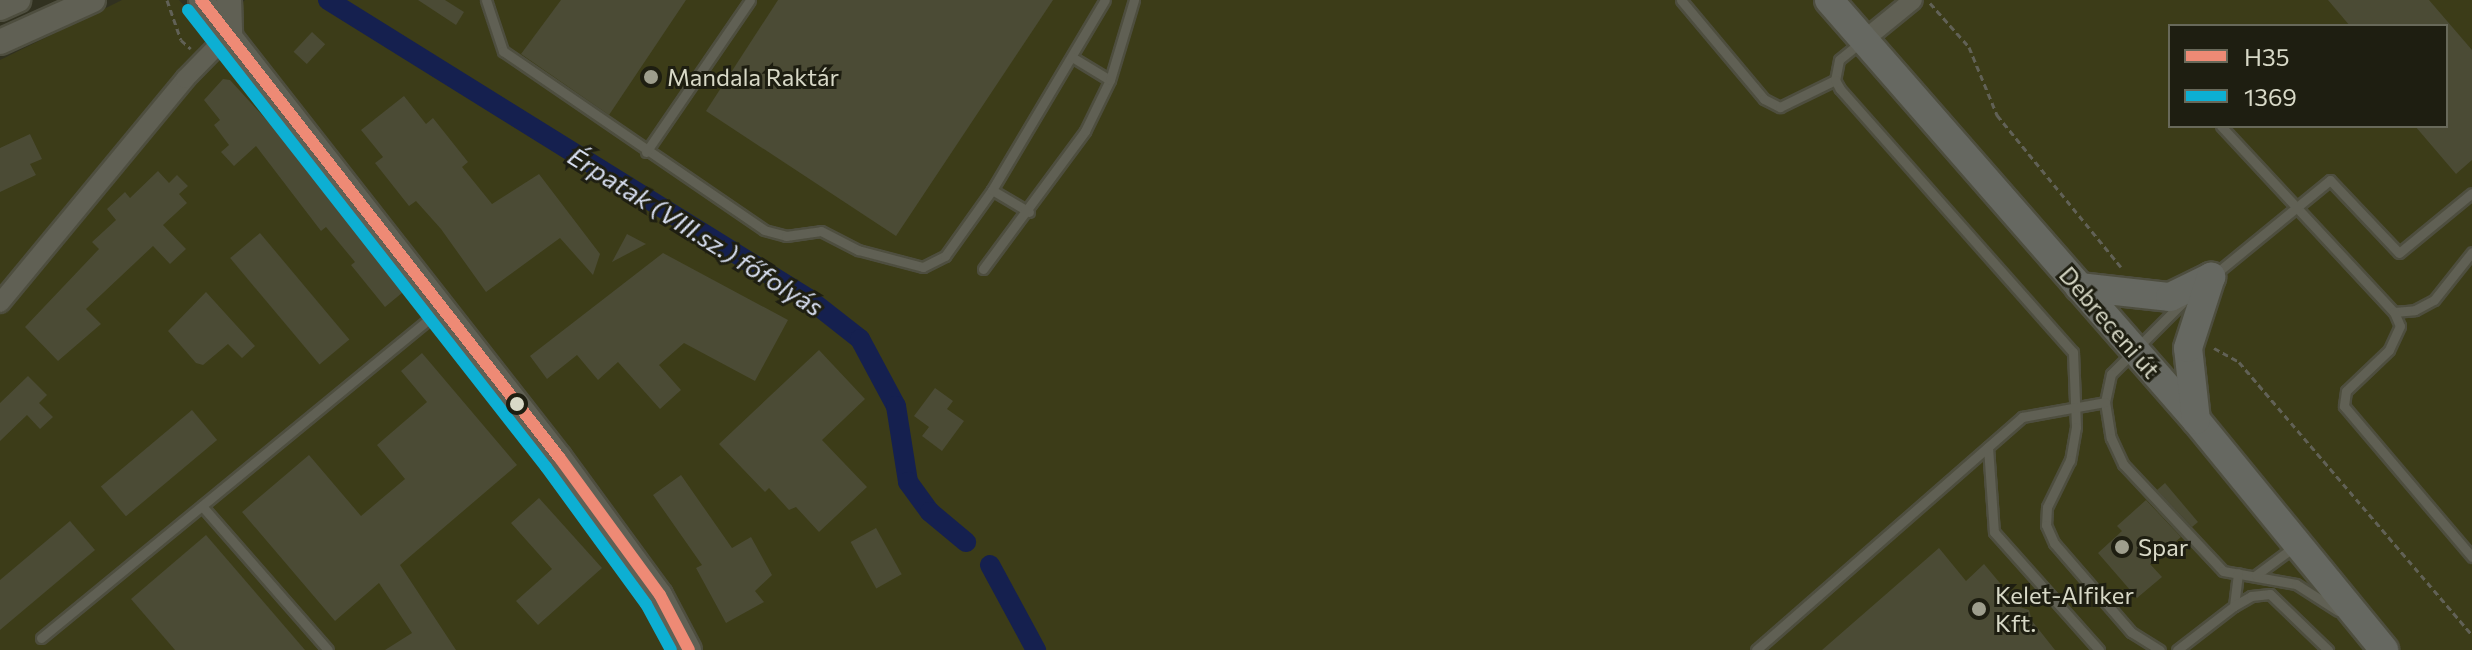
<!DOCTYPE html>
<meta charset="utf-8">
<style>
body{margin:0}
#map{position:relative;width:2472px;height:650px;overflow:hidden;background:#313120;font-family:Commissioner,sans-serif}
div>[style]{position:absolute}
.built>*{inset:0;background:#3c3c18}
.canal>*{height:20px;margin:-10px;padding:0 10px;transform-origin:10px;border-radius:10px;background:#15204f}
.building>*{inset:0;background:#4b4b35;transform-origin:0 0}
.path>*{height:3px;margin-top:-1.5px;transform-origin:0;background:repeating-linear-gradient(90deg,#616156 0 6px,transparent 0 10px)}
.roads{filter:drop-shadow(2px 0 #4e4e3f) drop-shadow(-2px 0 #4e4e3f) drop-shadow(0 2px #4e4e3f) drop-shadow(0 -2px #4e4e3f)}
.service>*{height:9px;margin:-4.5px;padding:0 4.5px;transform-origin:4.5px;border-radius:4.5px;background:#606054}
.minor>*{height:18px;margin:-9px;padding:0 9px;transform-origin:9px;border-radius:9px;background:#606054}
.secondary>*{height:24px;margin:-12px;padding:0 12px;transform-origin:12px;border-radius:12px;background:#606054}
.primary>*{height:28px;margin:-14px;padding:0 14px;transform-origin:14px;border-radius:14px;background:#666861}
.bus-1>*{height:12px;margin:-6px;padding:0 6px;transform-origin:6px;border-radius:6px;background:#ee8a75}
.bus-2>*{height:12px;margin:-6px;padding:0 6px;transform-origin:6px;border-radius:6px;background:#0dafd3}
.dots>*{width:22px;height:22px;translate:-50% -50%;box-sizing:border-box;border:4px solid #1e1e11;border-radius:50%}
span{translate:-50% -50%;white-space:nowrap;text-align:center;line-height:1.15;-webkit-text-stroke:6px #1e1e11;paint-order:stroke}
.poi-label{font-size:24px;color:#d8d9c7}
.left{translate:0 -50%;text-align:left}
.street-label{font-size:24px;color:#d8d9c7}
.water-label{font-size:26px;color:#d6ddef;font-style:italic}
.legend{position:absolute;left:2168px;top:24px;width:280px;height:104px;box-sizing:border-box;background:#1e1e11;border:2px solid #68695a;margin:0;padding:10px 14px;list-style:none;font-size:24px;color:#d8d9c7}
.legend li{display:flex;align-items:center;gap:16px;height:40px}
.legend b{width:40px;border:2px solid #68695a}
</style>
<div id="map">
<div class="built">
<div style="clip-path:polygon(evenodd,122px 0,179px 0,211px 34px,245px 0,2472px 0,2472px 650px,0 650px,0 60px,122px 0,2170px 26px,2446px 26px,2446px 126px,2170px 126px,2170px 26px)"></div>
</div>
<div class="canal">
<div style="left:328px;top:0;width:566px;rotate:31.87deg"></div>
<div style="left:809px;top:299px;width:65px;rotate:38.1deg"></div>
<div style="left:860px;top:339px;width:76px;rotate:61.8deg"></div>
<div style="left:896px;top:406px;width:77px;rotate:81deg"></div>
<div style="left:908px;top:482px;width:37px;rotate:54deg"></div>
<div style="left:930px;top:512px;width:47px;rotate:39.8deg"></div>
<div style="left:990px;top:565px;width:97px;rotate:61.6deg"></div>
</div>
<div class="building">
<div style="clip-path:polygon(418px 0,445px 0,464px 12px,456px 25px)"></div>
<div style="clip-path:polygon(561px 0,686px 0,609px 115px,521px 54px)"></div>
<div style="clip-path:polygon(778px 0,1053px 0,896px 236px,706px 111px)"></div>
<div style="clip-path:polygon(2328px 0,2429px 0,2472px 50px,2472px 160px,2456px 174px,2415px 126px,2446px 126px,2446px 26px,2350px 26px)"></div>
<div style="left:312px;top:32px;width:18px;height:27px;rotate:43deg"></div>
<div style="clip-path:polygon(223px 79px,230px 80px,294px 150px,408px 288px,385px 307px,351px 265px,355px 262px,326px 227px,321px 231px,256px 146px,234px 166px,221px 152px,229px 145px,214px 125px,220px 120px,204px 100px)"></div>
<div style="clip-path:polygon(404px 96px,426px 124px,433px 118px,468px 162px,462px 167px,492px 204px,539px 174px,600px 254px,593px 275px,560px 238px,486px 292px,441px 229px,416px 201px,409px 206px,375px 163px,383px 157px,361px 130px)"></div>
<div style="clip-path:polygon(30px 134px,42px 159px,30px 164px,36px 175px,0 192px,0 148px)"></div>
<div style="clip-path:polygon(158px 171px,169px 183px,177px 175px,188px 186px,179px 194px,187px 203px,163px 225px,186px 249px,170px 264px,153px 246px,86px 309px,101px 324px,58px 361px,25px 327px,99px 249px,92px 242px,116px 220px,107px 209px,125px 192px,130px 198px)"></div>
<div style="left:260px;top:233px;width:139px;height:39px;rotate:50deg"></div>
<div style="clip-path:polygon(627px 234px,646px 244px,612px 262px)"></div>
<div style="clip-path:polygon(663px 253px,788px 320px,755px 381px,684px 343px,659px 365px,681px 390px,660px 409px,618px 362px,598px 380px,577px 355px,547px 379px,530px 356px)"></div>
<div style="clip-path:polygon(206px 292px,255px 346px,242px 358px,228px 344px,203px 365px,196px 363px,168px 331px)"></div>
<div style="clip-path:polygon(819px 350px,865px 399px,822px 440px,867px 487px,819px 532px,796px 507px,789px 510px,769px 488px,765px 492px,719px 444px)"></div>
<div style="clip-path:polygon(422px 353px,517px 465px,400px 565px,456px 650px,385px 650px,412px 633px,379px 583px,335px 621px,242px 512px,309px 455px,361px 516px,405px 479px,377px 445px,427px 402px,401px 371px)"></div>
<div style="clip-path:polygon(28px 376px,47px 395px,39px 403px,53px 417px,40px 429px,27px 415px,0 441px,0 403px)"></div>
<div style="clip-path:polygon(935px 388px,953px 401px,947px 409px,964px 421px,942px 451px,922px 436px,929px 427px,914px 416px)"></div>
<div style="left:192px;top:410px;width:39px;height:119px;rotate:50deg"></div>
<div style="clip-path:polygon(681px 475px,732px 548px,751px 537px,772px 575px,755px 591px,764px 602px,726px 623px,696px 568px,702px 565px,653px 495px)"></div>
<div style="clip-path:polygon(2165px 483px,2198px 522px,2192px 527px,2157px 490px)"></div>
<div style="clip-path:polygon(539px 498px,602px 568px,538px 625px,516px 601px,552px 569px,511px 523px)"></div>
<div style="clip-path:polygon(2146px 500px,2181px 537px,2150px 564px,2162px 577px,2137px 598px,2098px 553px,2122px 531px,2117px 526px)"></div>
<div style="clip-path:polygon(70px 521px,95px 550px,0 630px,0 580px)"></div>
<div style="left:876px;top:528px;width:53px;height:29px;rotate:61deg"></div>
<div style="clip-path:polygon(206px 535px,305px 650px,175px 650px,131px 599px)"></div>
<div style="clip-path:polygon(1939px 548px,1966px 581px,1984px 564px,2020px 607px,2029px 610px,2032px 621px,2055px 650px,1822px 650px)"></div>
</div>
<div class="path">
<div style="left:167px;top:0;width:42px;rotate:70.7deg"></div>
<div style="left:181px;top:40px;width:13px;rotate:42deg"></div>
<div style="left:1930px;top:3px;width:59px;rotate:48.4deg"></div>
<div style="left:1969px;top:47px;width:74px;rotate:67.6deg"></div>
<div style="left:1997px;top:115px;width:196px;rotate:50.8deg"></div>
<div style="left:2214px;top:348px;width:29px;rotate:29deg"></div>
<div style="left:2239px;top:362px;width:359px;rotate:49.5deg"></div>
</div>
<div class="roads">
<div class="service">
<div style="left:486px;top:0;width:54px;rotate:71.6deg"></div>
<div style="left:503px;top:51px;width:316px;rotate:34.4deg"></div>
<div style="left:764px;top:230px;width:23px;rotate:15deg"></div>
<div style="left:786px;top:236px;width:35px;rotate:-8deg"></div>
<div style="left:821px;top:231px;width:42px;rotate:27.2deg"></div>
<div style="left:858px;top:250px;width:67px;rotate:14.7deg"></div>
<div style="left:923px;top:267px;width:25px;rotate:-27deg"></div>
<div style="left:945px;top:256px;width:81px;rotate:-54.5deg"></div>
<div style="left:992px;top:190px;width:221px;rotate:-59.3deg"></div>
<div style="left:1681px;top:0;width:129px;rotate:50deg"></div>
<div style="left:1764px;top:99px;width:18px;rotate:27deg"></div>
<div style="left:1780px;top:107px;width:61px;rotate:-26.1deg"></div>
<div style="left:1861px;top:42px;width:28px;rotate:141deg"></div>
<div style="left:1839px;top:60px;width:20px;rotate:101deg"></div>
<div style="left:1835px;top:80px;width:10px;rotate:61deg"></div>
<div style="left:1840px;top:89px;width:351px;rotate:48.5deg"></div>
<div style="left:2073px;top:352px;width:75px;rotate:87.7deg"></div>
<div style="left:2076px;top:427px;width:34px;rotate:100deg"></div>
<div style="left:2070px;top:460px;width:52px;rotate:116.1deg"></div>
<div style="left:2047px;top:507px;width:18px;rotate:93deg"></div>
<div style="left:2046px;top:525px;width:20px;rotate:66deg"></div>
<div style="left:2054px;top:543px;width:118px;rotate:49.1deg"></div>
<div style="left:2131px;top:632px;width:34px;rotate:32deg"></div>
<div style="left:1072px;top:57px;width:44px;rotate:31.2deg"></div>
<div style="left:2221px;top:126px;width:254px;rotate:47.1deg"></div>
<div style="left:2394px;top:312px;width:21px;rotate:-5deg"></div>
<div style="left:2415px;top:310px;width:21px;rotate:-28deg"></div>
<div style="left:2434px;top:300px;width:61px;rotate:-51.6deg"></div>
<div style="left:646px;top:152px;width:184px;rotate:-55.6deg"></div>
<div style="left:992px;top:190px;width:43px;rotate:30.7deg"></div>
<div style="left:983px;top:269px;width:172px;rotate:-53.5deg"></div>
<div style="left:1085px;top:131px;width:57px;rotate:-63.9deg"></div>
<div style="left:1110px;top:80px;width:84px;rotate:-73.3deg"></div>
<div style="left:2214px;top:275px;width:150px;rotate:-39.3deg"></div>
<div style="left:2330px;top:180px;width:100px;rotate:46.6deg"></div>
<div style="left:2399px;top:253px;width:94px;rotate:-39.4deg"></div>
<div style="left:2182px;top:303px;width:100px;rotate:135deg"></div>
<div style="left:2111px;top:374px;width:29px;rotate:102deg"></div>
<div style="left:2105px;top:402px;width:36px;rotate:81deg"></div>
<div style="left:2111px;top:438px;width:29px;rotate:65deg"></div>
<div style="left:2123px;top:464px;width:146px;rotate:46.9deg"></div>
<div style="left:2223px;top:571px;width:74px;rotate:10.1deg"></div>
<div style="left:2296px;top:584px;width:50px;rotate:32.7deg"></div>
<div style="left:2394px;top:312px;width:15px;rotate:67deg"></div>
<div style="left:2400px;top:326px;width:26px;rotate:115deg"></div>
<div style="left:2389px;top:350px;width:59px;rotate:136.4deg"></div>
<div style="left:2346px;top:391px;width:15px;rotate:98deg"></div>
<div style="left:2344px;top:406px;width:198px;rotate:49.7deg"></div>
<div style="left:1988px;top:447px;width:85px;rotate:86deg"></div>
<div style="left:1994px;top:532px;width:158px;rotate:48.3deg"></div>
<div style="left:202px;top:506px;width:191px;rotate:48.8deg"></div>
<div style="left:2256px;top:575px;width:49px;rotate:-36.6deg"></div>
<div style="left:2234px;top:606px;width:33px;rotate:-83deg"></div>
<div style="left:41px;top:638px;width:517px;rotate:-39.42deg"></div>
<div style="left:1756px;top:650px;width:354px;rotate:-41.2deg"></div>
<div style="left:2022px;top:417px;width:84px;rotate:-10.2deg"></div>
<div style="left:2177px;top:650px;width:72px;rotate:-37.7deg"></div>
<div style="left:2234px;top:606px;width:20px;rotate:-30deg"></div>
<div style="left:2251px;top:596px;width:19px;rotate:-6deg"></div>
<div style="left:2270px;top:594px;width:81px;rotate:44deg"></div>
</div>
<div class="minor">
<div style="left:1864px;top:40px;width:63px;rotate:-39.2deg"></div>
<div style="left:0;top:303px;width:291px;rotate:-50.4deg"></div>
<div style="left:185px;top:79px;width:64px;rotate:-45.6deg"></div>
</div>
<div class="secondary">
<div style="left:201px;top:0;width:581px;rotate:51.93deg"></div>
<div style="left:559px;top:457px;width:171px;rotate:53.8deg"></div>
<div style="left:660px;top:595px;width:62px;rotate:62.2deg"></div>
<div style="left:229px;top:0;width:33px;rotate:88deg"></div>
<div style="left:0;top:8px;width:20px;rotate:-24deg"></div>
<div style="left:0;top:42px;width:102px;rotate:-24.3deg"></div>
</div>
<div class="primary">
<div style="left:1829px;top:0;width:558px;rotate:48.85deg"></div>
<div style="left:2196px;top:420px;width:297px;rotate:50.7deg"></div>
<div style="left:2079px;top:287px;width:92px;rotate:6.3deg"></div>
<div style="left:2170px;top:297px;width:46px;rotate:-26deg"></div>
<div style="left:2196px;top:420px;width:72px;rotate:-96.3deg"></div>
<div style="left:2188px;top:348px;width:75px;rotate:-72.1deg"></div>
</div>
</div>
<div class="bus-1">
<div style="left:201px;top:0;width:581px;rotate:51.93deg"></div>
<div style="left:559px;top:457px;width:171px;rotate:53.8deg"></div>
<div style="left:660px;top:595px;width:62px;rotate:62.2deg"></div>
</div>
<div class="bus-2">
<div style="left:188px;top:10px;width:581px;rotate:51.93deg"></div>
<div style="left:546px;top:467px;width:170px;rotate:53.9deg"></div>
<div style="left:646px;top:604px;width:52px;rotate:61.5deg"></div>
</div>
<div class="dots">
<div style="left:651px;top:77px;background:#9e9e8d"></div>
<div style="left:517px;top:404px;background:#d8d9c7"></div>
<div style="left:2122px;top:547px;background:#9e9e8d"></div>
<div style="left:1979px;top:609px;background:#9e9e8d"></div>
</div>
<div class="poi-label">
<span class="left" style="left:667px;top:77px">Mandala Raktár</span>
<span class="left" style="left:2138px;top:547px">Spar</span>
<span class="left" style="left:1995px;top:609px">Kelet-Alfiker<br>Kft.</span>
</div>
<div class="street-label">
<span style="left:2110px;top:322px;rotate:49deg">Debreceni út</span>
</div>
<div class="water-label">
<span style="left:696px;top:231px;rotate:32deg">Érpatak (VIII.sz.) főfolyás</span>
</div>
<ul class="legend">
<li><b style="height:10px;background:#ee8a75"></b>H35</li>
<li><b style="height:10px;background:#0dafd3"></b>1369</li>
</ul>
</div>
